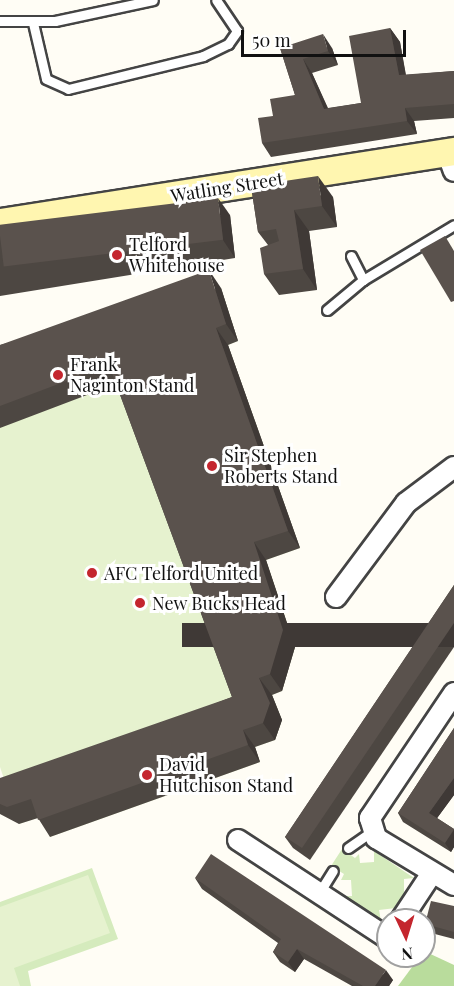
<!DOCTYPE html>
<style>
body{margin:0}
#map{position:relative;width:454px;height:986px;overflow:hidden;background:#fffdf5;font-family:"Playfair Display",serif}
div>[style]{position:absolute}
.green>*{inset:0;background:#d5ebbd}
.forest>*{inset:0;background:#b9dc9c}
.pitch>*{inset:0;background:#e6f2cf}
.roads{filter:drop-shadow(2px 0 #444) drop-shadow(-2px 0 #444) drop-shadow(0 2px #444) drop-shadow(0 -2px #444)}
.service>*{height:9px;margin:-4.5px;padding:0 4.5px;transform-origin:4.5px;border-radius:4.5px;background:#fff}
.minor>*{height:20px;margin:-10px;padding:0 10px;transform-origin:10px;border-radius:10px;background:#fff}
.secondary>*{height:27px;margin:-13.5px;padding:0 13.5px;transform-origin:13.5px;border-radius:13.5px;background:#fff6b0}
.wall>*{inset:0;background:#4d4742}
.shaded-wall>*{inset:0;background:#3f3936;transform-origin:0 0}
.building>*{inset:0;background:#5a524d;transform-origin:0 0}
.dots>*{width:16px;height:16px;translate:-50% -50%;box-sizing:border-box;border:3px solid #fff;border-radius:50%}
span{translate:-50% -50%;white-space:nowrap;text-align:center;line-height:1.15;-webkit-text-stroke:6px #fff;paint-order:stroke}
.street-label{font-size:18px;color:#111}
.poi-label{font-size:18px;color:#111}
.left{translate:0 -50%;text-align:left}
.north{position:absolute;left:376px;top:908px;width:60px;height:60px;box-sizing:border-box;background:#fff;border:2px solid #a0a0a0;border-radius:50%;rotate:176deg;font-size:16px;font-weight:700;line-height:24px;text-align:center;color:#111}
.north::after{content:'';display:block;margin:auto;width:21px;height:27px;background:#c4262e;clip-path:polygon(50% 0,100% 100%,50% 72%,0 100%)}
.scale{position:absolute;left:241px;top:30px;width:165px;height:27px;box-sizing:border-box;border:3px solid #111;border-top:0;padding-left:8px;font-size:18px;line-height:21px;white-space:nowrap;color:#111;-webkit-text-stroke:4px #fff;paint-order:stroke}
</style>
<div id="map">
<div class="green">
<div style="clip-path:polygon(342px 849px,355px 858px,359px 854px,360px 863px,374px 862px,374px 851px,414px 878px,404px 879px,404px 893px,415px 892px,398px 917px,396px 908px,379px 910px,381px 921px,344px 896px,352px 896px,351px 880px,341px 880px,344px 874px,331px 866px)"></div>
<div style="clip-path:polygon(92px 868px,118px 939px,28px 971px,31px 986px,0 986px,0 902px)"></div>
</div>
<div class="forest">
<div style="clip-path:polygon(424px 951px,454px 965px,454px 986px,398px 986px)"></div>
</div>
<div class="pitch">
<div style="clip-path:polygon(221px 288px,238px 341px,228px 345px,300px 548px,266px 560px,295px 647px,282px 691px,272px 695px,282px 720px,275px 740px,255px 747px,260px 762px,50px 837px,43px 816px,19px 824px,0 767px,0 366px)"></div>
<div style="clip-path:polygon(88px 875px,110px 933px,14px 968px,20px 986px,0 986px,0 907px)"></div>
</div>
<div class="roads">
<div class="service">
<div style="left:0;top:21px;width:55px"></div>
<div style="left:55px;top:21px;width:100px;rotate:-12.1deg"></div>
<div style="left:33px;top:23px;width:57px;rotate:76.9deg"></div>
<div style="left:46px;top:79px;width:24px;rotate:24deg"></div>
<div style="left:68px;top:89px;width:139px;rotate:-13.7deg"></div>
<div style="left:203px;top:56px;width:28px;rotate:-26deg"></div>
<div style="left:228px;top:44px;width:16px;rotate:-55deg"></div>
<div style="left:237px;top:31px;width:37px;rotate:-124deg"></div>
<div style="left:351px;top:256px;width:27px;rotate:63deg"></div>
<div style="left:327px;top:310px;width:47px;rotate:-39.8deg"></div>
<div style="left:363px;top:280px;width:106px;rotate:-31.1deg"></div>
<div style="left:348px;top:848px;width:29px;rotate:-35deg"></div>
<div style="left:319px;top:893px;width:26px;rotate:-58deg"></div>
</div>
<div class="minor">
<div style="left:447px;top:152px;width:20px;rotate:70deg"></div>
<div style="left:336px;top:597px;width:117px;rotate:-53.3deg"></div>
<div style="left:406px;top:503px;width:60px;rotate:-36.9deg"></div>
<div style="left:454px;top:693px;width:151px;rotate:123.9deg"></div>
<div style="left:370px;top:818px;width:21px;rotate:73deg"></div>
<div style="left:376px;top:838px;width:91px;rotate:31.1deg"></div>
<div style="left:238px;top:840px;width:179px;rotate:33.2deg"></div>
<div style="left:401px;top:920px;width:56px;rotate:-56.6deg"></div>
</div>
<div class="secondary">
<div style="left:0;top:222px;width:460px;rotate:-8.9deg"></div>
</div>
</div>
<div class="wall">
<div style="clip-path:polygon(390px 28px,400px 42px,406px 75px,454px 71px,454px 118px,414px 121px,417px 134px,271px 157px,262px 143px,273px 116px,295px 95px,280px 48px,332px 48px,338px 65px,312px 73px,328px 108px,361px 103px)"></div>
<div style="clip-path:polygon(251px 186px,333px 197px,337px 227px,309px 231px,317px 290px,279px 295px,264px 274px,268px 245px,258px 232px)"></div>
<div style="clip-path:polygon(230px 215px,235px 258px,0 296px,0 233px)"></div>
<div style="clip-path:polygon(221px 288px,238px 341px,228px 345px,300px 548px,266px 560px,295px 647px,282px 691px,272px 695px,282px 720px,275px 740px,255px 747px,260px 762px,50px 837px,38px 818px,19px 824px,0 814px,0 787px,232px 697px,116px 384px,0 428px,0 345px)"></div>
<div style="clip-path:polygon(454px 585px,454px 647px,310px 860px,293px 848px,285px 837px)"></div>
<div style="clip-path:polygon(454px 728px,454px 795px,437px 818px,454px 829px,454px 847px,451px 852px,403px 822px,398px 813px)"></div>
<div style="clip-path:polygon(195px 878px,393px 980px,389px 986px,352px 986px,304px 959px,295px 972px,280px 962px,273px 952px,278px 943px,202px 889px)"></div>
<div style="clip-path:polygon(454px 906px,454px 939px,431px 933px,425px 924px)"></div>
</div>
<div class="shaded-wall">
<div style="clip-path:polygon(390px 28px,400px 42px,408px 89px,399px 75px)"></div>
<div style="clip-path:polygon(323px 34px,332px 48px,338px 65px,328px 51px)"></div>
<div style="clip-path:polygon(303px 59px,312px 73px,334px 123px,324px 109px)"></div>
<div style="clip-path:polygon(405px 108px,414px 121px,417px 134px,407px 121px)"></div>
<div style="clip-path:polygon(318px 176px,333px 197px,337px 227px,322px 206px)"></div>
<div style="clip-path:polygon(218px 198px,230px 215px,235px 258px,223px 240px)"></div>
<div style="clip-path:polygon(294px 210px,309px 231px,317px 290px,303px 269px)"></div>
<div style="clip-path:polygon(209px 270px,221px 288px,238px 341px,226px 324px)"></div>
<div style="clip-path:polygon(216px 328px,228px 345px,300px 548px,288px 531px)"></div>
<div style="clip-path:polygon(254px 542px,266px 560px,295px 647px,282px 691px,270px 674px)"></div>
<div style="left:454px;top:623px;width:24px;height:272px;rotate:90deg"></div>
<div style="clip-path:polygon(259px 678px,272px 695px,282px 720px,275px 740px,263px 723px)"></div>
<div style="clip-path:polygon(243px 730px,255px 747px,260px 762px,248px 745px)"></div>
<div style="clip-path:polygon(454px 778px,454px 795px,435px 821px,429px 813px)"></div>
<div style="clip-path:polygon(454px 830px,454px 847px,451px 852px,445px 843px)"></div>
<div style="clip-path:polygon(297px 949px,304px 959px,295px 972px,288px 962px)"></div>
<div style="clip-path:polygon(386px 970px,393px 980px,389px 986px,375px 986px)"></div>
</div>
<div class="building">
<div style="clip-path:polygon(390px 28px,399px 75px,454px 71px,454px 104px,405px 108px,407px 121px,262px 143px,258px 118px,273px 116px,270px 99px,295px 95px,280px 48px,323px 34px,328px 51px,303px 59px,324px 109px,361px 103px,349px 36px)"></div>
<div style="clip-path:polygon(318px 176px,322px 206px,294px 210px,303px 269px,264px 274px,260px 248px,279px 241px,276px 229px,258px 232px,251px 186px)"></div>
<div style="left:218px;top:198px;width:42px;height:221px;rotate:83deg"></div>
<div style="clip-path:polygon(445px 236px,454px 251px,454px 301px,451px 302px,420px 250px)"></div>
<div style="clip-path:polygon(209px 270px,226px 324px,216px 328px,288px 531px,254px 542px,283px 630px,270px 674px,259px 678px,270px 703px,263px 723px,243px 730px,248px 745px,38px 820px,31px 799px,7px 807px,0 804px,0 778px,232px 697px,109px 365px,0 406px,0 345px)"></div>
<div style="clip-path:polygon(454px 585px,454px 623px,302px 848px,285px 837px)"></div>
<div style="clip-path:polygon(454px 728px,454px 778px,429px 813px,454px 829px,445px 843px,398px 813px)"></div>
<div style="clip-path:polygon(211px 854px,386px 970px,375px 986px,363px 986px,297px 949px,288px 962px,273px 952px,281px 939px,195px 878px)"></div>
<div style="clip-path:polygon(431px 901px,454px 906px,454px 932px,425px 924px)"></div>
</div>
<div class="dots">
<div style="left:117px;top:255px;background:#c4262e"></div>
<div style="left:58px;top:375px;background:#c4262e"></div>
<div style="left:212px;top:466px;background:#c4262e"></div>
<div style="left:92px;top:573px;background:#c4262e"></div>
<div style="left:140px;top:603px;background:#c4262e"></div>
<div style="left:147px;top:775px;background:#c4262e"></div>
</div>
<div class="street-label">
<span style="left:227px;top:187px;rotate:-9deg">Watling Street</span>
</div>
<div class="poi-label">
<span class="left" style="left:129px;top:255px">Telford<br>Whitehouse</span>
<span class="left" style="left:70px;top:375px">Frank<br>Naginton Stand</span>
<span class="left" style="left:224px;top:466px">Sir Stephen<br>Roberts Stand</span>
<span class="left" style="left:104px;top:573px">AFC Telford United</span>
<span class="left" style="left:152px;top:603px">New Bucks Head</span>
<span class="left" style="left:159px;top:775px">David<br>Hutchison Stand</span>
</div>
<div class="north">N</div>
<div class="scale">50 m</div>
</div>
